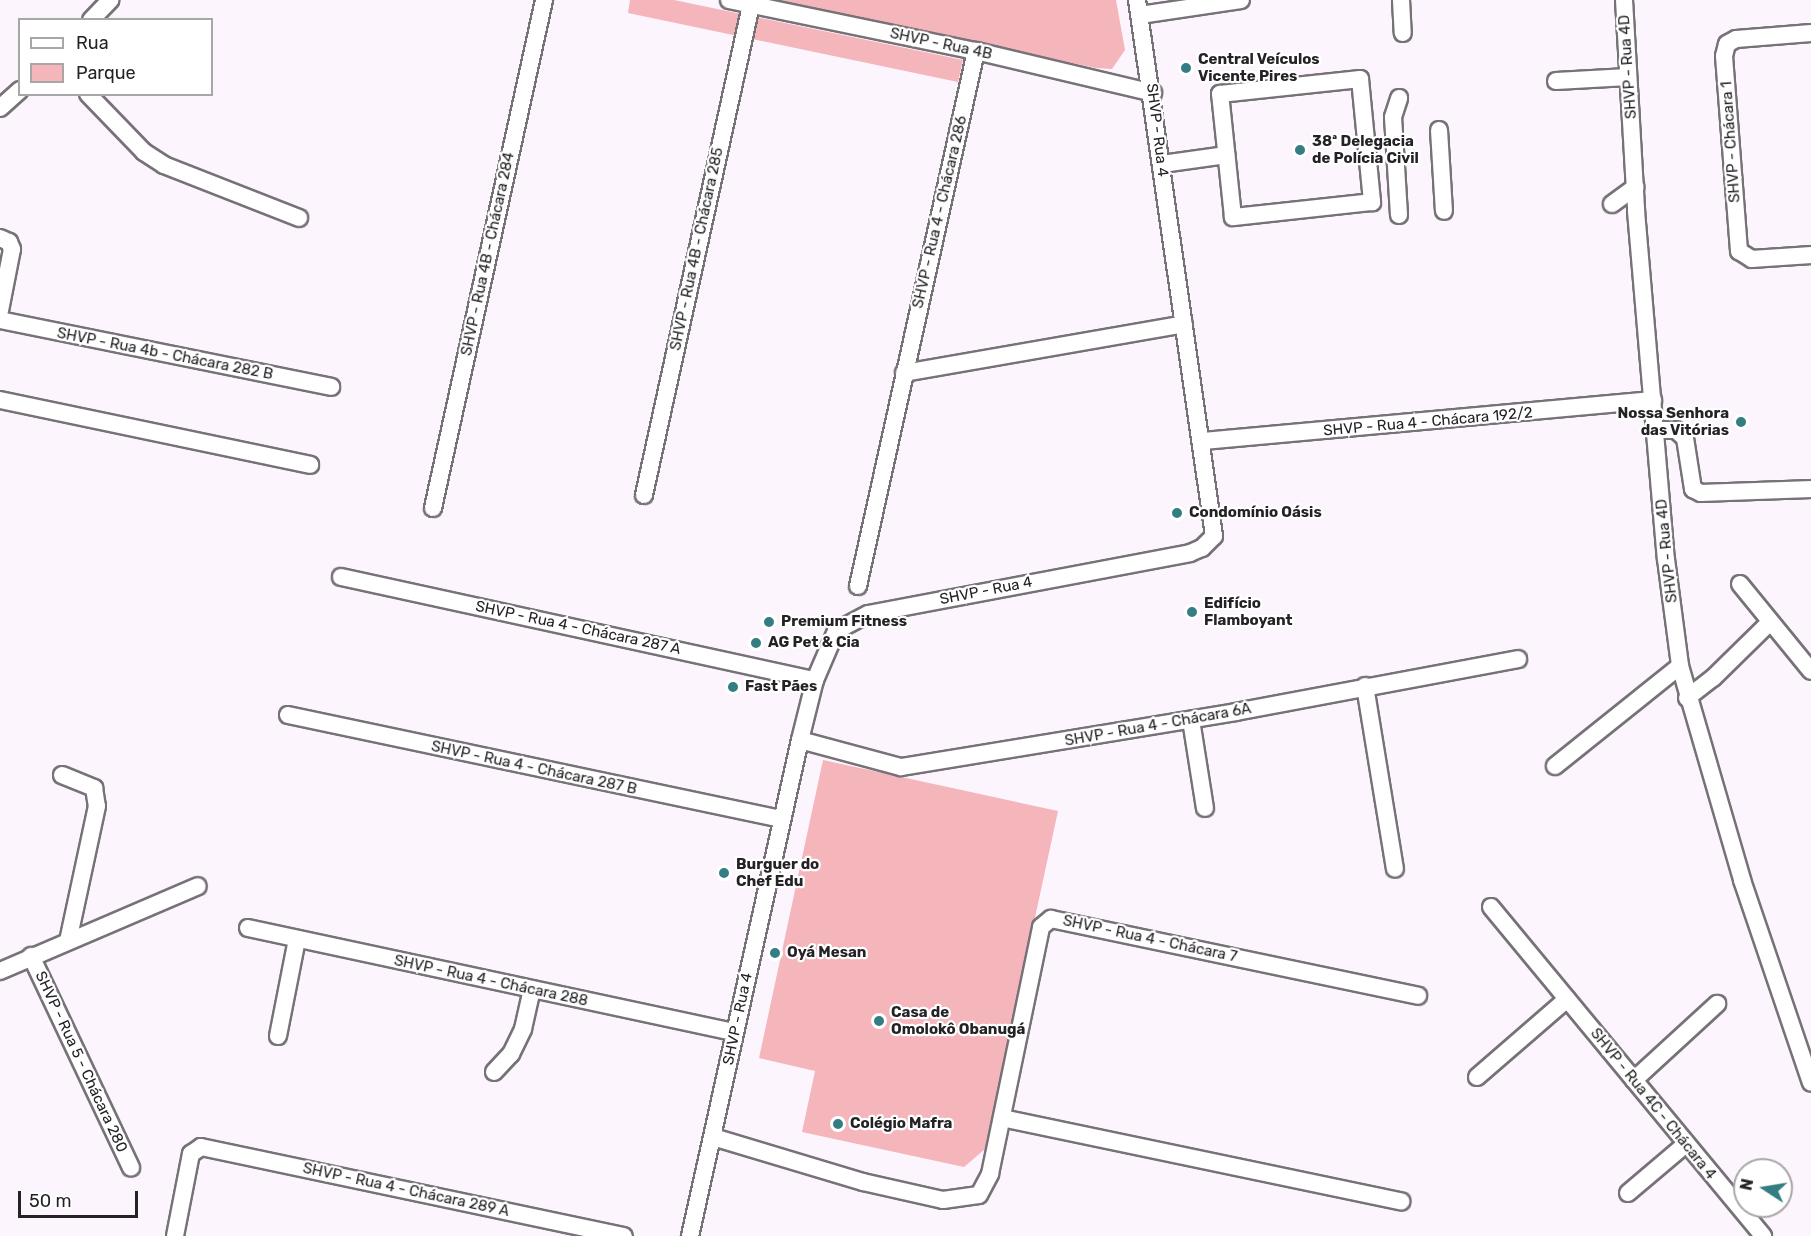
<!DOCTYPE html>
<meta charset="utf-8">
<style>
body{margin:0}
#map{position:relative;width:1811px;height:1236px;overflow:hidden;background:#fdf5fd;font-family:Rubik,sans-serif}
div>[style]{position:absolute}
.green>*{inset:0;background:#f4b5bb}
.roads{filter:drop-shadow(2px 0 #777178) drop-shadow(-2px 0 #777178) drop-shadow(0 2px #777178) drop-shadow(0 -2px #777178)}
.minor>*{height:16px;margin:-8px;padding:0 8px;transform-origin:8px;border-radius:8px;background:#fff}
.dots>*{width:16px;height:16px;translate:-50% -50%;box-sizing:border-box;border:3px solid #fff;border-radius:50%}
span{translate:-50% -50%;white-space:nowrap;text-align:center;line-height:1.15;-webkit-text-stroke:4.5px #fff;paint-order:stroke}
.street-label{font-size:15px;color:#242225}
.poi-label{font-size:15px;color:#242225;font-weight:700}
.left{translate:0 -50%;text-align:left}
.right{translate:-100% -50%;text-align:right}
.legend{position:absolute;left:18px;top:18px;width:195px;height:78px;box-sizing:border-box;background:#fff;border:2px solid #a7a7a8;margin:0;padding:8px 10px;list-style:none;font-size:18px;color:#242225}
.legend li{display:flex;align-items:center;gap:12px;height:30px}
.legend b{width:30px;border:2px solid #a7a7a8}
.north{position:absolute;left:1733px;top:1158px;width:60px;height:60px;box-sizing:border-box;background:#fff;border:2px solid #a7a7a8;border-radius:50%;rotate:282deg;font-size:16px;font-weight:700;line-height:24px;text-align:center;color:#242225}
.north::after{content:'';display:block;margin:auto;width:21px;height:27px;background:#347d82;clip-path:polygon(50% 0,100% 100%,50% 72%,0 100%)}
.scale{position:absolute;left:18px;top:1191px;width:120px;height:27px;box-sizing:border-box;border:3px solid #242225;border-top:0;padding-left:8px;font-size:18px;line-height:21px;white-space:nowrap;color:#242225;-webkit-text-stroke:4px #fff;paint-order:stroke}
</style>
<div id="map">
<div class="green">
<div style="clip-path:polygon(630px 0,674px 0,963px 60px,958px 82px,628px 13px)"></div>
<div style="clip-path:polygon(769px 0,1116px 0,1125px 50px,1112px 69px,1096px 68px)"></div>
<div style="clip-path:polygon(823px 760px,1058px 811px,985px 1149px,964px 1167px,802px 1132px,815px 1071px,759px 1058px)"></div>
</div>
<div class="roads">
<div class="minor">
<div style="left:729px;top:0;width:252px;rotate:11.7deg"></div>
<div style="left:976px;top:51px;width:182px;rotate:13.3deg"></div>
<div style="left:1401px;top:0;width:33px;rotate:87deg"></div>
<div style="left:1624px;top:0;width:211px;rotate:86.7deg"></div>
<div style="left:1636px;top:211px;width:349px;rotate:85.1deg"></div>
<div style="left:1666px;top:559px;width:108px;rotate:82.5deg"></div>
<div style="left:1680px;top:666px;width:223px;rotate:73.8deg"></div>
<div style="left:1742px;top:880px;width:214px;rotate:71.2deg"></div>
<div style="left:1140px;top:15px;width:102px;rotate:-8.4deg"></div>
<div style="left:91px;top:20px;width:28px;rotate:-46deg"></div>
<div style="left:1811px;top:33px;width:75px;rotate:175.4deg"></div>
<div style="left:1736px;top:39px;width:10px;rotate:151deg"></div>
<div style="left:1727px;top:44px;width:12px;rotate:104deg"></div>
<div style="left:1724px;top:56px;width:196px;rotate:85.6deg"></div>
<div style="left:1739px;top:251px;width:15px;rotate:32deg"></div>
<div style="left:1752px;top:259px;width:59px;rotate:-3.9deg"></div>
<div style="left:1360px;top:79px;width:124px;rotate:84.4deg"></div>
<div style="left:1372px;top:202px;width:140px;rotate:173.8deg"></div>
<div style="left:1233px;top:217px;width:124px;rotate:-96deg"></div>
<div style="left:1220px;top:94px;width:141px;rotate:-6.1deg"></div>
<div style="left:1556px;top:81px;width:72px;rotate:-3.2deg"></div>
<div style="left:88px;top:94px;width:81px;rotate:46deg"></div>
<div style="left:144px;top:152px;width:24px;rotate:33deg"></div>
<div style="left:164px;top:165px;width:145px;rotate:21.4deg"></div>
<div style="left:0;top:108px;width:27px;rotate:-42deg"></div>
<div style="left:1439px;top:130px;width:81px;rotate:86.5deg"></div>
<div style="left:1162px;top:164px;width:65px;rotate:-8deg"></div>
<div style="left:1612px;top:204px;width:29px;rotate:-36deg"></div>
<div style="left:1399px;top:215px;width:98px;rotate:-93.5deg"></div>
<div style="left:1393px;top:117px;width:20px;rotate:-72deg"></div>
<div style="left:0;top:238px;width:10px;rotate:24deg"></div>
<div style="left:9px;top:242px;width:8px;rotate:67deg"></div>
<div style="left:12px;top:249px;width:63px;rotate:101deg"></div>
<div style="left:0;top:320px;width:338px;rotate:11.4deg"></div>
<div style="left:904px;top:373px;width:284px;rotate:-9.9deg"></div>
<div style="left:0;top:400px;width:317px;rotate:11.8deg"></div>
<div style="left:1656px;top:430px;width:20px"></div>
<div style="left:1676px;top:430px;width:12px;rotate:42deg"></div>
<div style="left:1685px;top:438px;width:52px;rotate:81.1deg"></div>
<div style="left:1693px;top:489px;width:9px;rotate:27deg"></div>
<div style="left:1701px;top:493px;width:110px;rotate:-2.1deg"></div>
<div style="left:1203px;top:441px;width:452px;rotate:-5.2deg"></div>
<div style="left:644px;top:495px;width:502px;rotate:-77.68deg"></div>
<div style="left:433px;top:508px;width:520px;rotate:-77.67deg"></div>
<div style="left:341px;top:577px;width:485px;rotate:12.3deg"></div>
<div style="left:1740px;top:584px;width:112px;rotate:50.8deg"></div>
<div style="left:858px;top:586px;width:548px;rotate:-77.56deg"></div>
<div style="left:1365px;top:686px;width:185px;rotate:80.7deg"></div>
<div style="left:1687px;top:698px;width:33px;rotate:-38deg"></div>
<div style="left:1713px;top:678px;width:80px;rotate:-44.5deg"></div>
<div style="left:288px;top:715px;width:504px;rotate:11.91deg"></div>
<div style="left:1191px;top:720px;width:89px;rotate:81deg"></div>
<div style="left:800px;top:740px;width:105px;rotate:15deg"></div>
<div style="left:901px;top:767px;width:339px;rotate:-9.3deg"></div>
<div style="left:1236px;top:712px;width:287px;rotate:-10.6deg"></div>
<div style="left:1555px;top:766px;width:160px;rotate:-38.7deg"></div>
<div style="left:62px;top:775px;width:35px;rotate:22deg"></div>
<div style="left:94px;top:788px;width:18px;rotate:81deg"></div>
<div style="left:97px;top:806px;width:138px;rotate:102.1deg"></div>
<div style="left:1491px;top:907px;width:427px;rotate:50.4deg"></div>
<div style="left:248px;top:928px;width:498px;rotate:12.1deg"></div>
<div style="left:31px;top:956px;width:234px;rotate:64.7deg"></div>
<div style="left:0;top:971px;width:215px;rotate:-23.2deg"></div>
<div style="left:278px;top:1036px;width:99px;rotate:-78.9deg"></div>
<div style="left:494px;top:1072px;width:25px;rotate:-47deg"></div>
<div style="left:511px;top:1054px;width:28px;rotate:-64deg"></div>
<div style="left:523px;top:1029px;width:41px;rotate:-77.3deg"></div>
<div style="left:1477px;top:1077px;width:119px;rotate:-40.9deg"></div>
<div style="left:1634px;top:1080px;width:113px;rotate:-42.5deg"></div>
<div style="left:1002px;top:1118px;width:408px;rotate:11.8deg"></div>
<div style="left:713px;top:1137px;width:157px;rotate:16.7deg"></div>
<div style="left:863px;top:1182px;width:82px;rotate:12.7deg"></div>
<div style="left:943px;top:1200px;width:36px;rotate:-8deg"></div>
<div style="left:979px;top:1195px;width:24px;rotate:-62deg"></div>
<div style="left:990px;top:1174px;width:252px;rotate:-78.3deg"></div>
<div style="left:1041px;top:927px;width:13px;rotate:-39deg"></div>
<div style="left:1051px;top:919px;width:375px;rotate:11.8deg"></div>
<div style="left:1628px;top:1193px;width:76px;rotate:-40.2deg"></div>
<div style="left:175px;top:1236px;width:84px;rotate:-79deg"></div>
<div style="left:191px;top:1154px;width:12px;rotate:-35deg"></div>
<div style="left:201px;top:1147px;width:432px;rotate:11.9deg"></div>
<div style="left:690px;top:1236px;width:508px;rotate:-77.5deg"></div>
<div style="left:800px;top:740px;width:62px;rotate:-76deg"></div>
<div style="left:815px;top:680px;width:53px;rotate:-66.8deg"></div>
<div style="left:836px;top:631px;width:36px;rotate:-28deg"></div>
<div style="left:868px;top:614px;width:328px;rotate:-10.7deg"></div>
<div style="left:1190px;top:553px;width:13px;rotate:-23deg"></div>
<div style="left:1202px;top:548px;width:17px;rotate:-45deg"></div>
<div style="left:1214px;top:536px;width:542px;rotate:-98.17deg"></div>
</div>
</div>
<div class="dots">
<div style="left:1186px;top:68px;background:#347d82"></div>
<div style="left:1300px;top:150px;background:#347d82"></div>
<div style="left:1741px;top:422px;background:#347d82"></div>
<div style="left:1177px;top:513px;background:#347d82"></div>
<div style="left:1192px;top:612px;background:#347d82"></div>
<div style="left:769px;top:622px;background:#347d82"></div>
<div style="left:756px;top:643px;background:#347d82"></div>
<div style="left:733px;top:687px;background:#347d82"></div>
<div style="left:724px;top:873px;background:#347d82"></div>
<div style="left:775px;top:953px;background:#347d82"></div>
<div style="left:879px;top:1021px;background:#347d82"></div>
<div style="left:838px;top:1124px;background:#347d82"></div>
</div>
<div class="street-label">
<span style="left:941px;top:44px;rotate:12deg">SHVP - Rua 4B</span>
<span style="left:1628px;top:67px;rotate:-94deg">SHVP - Rua 4D</span>
<span style="left:1157px;top:130px;rotate:83deg">SHVP - Rua 4</span>
<span style="left:1731px;top:142px;rotate:-94deg">SHVP - Chácara 1</span>
<span style="left:940px;top:212px;rotate:-77deg">SHVP - Rua 4 - Chácara 286</span>
<span style="left:697px;top:249px;rotate:-78deg">SHVP - Rua 4B - Chácara 285</span>
<span style="left:488px;top:254px;rotate:-78deg">SHVP - Rua 4B - Chácara 284</span>
<span style="left:165px;top:354px;rotate:11deg">SHVP - Rua 4b - Chácara 282 B</span>
<span style="left:1428px;top:422px;rotate:-5deg">SHVP - Rua 4 - Chácara 192/2</span>
<span style="left:1667px;top:551px;rotate:-96deg">SHVP - Rua 4D</span>
<span style="left:986px;top:591px;rotate:-11deg">SHVP - Rua 4</span>
<span style="left:578px;top:628px;rotate:12deg">SHVP - Rua 4 - Chácara 287 A</span>
<span style="left:1158px;top:725px;rotate:-10deg">SHVP - Rua 4 - Chácara 6A</span>
<span style="left:534px;top:768px;rotate:12deg">SHVP - Rua 4 - Chácara 287 B</span>
<span style="left:1150px;top:939px;rotate:12deg">SHVP - Rua 4 - Chácara 7</span>
<span style="left:491px;top:981px;rotate:12deg">SHVP - Rua 4 - Chácara 288</span>
<span style="left:738px;top:1019px;rotate:-78deg">SHVP - Rua 4</span>
<span style="left:81px;top:1062px;rotate:65deg">SHVP - Rua 5 - Chácara 280</span>
<span style="left:1653px;top:1104px;rotate:51deg">SHVP - Rua 4C - Chácara 4</span>
<span style="left:406px;top:1190px;rotate:12deg">SHVP - Rua 4 - Chácara 289 A</span>
</div>
<div class="poi-label">
<span class="left" style="left:1198px;top:68px">Central Veículos<br>Vicente Pires</span>
<span class="left" style="left:1312px;top:150px">38ª Delegacia<br>de Polícia Civil</span>
<span class="right" style="left:1729px;top:422px">Nossa Senhora<br>das Vitórias</span>
<span class="left" style="left:1189px;top:513px">Condomínio Oásis</span>
<span class="left" style="left:1204px;top:612px">Edifício<br>Flamboyant</span>
<span class="left" style="left:781px;top:622px">Premium Fitness</span>
<span class="left" style="left:768px;top:643px">AG Pet &amp; Cia</span>
<span class="left" style="left:745px;top:687px">Fast Pães</span>
<span class="left" style="left:736px;top:873px">Burguer do<br>Chef Edu</span>
<span class="left" style="left:787px;top:953px">Oyá Mesan</span>
<span class="left" style="left:891px;top:1021px">Casa de<br>Omolokô Obanugá</span>
<span class="left" style="left:850px;top:1124px">Colégio Mafra</span>
</div>
<ul class="legend">
<li><b style="height:8px;background:#fff"></b>Rua</li>
<li><b style="height:16px;background:#f4b5bb"></b>Parque</li>
</ul>
<div class="north">N</div>
<div class="scale">50 m</div>
</div>
